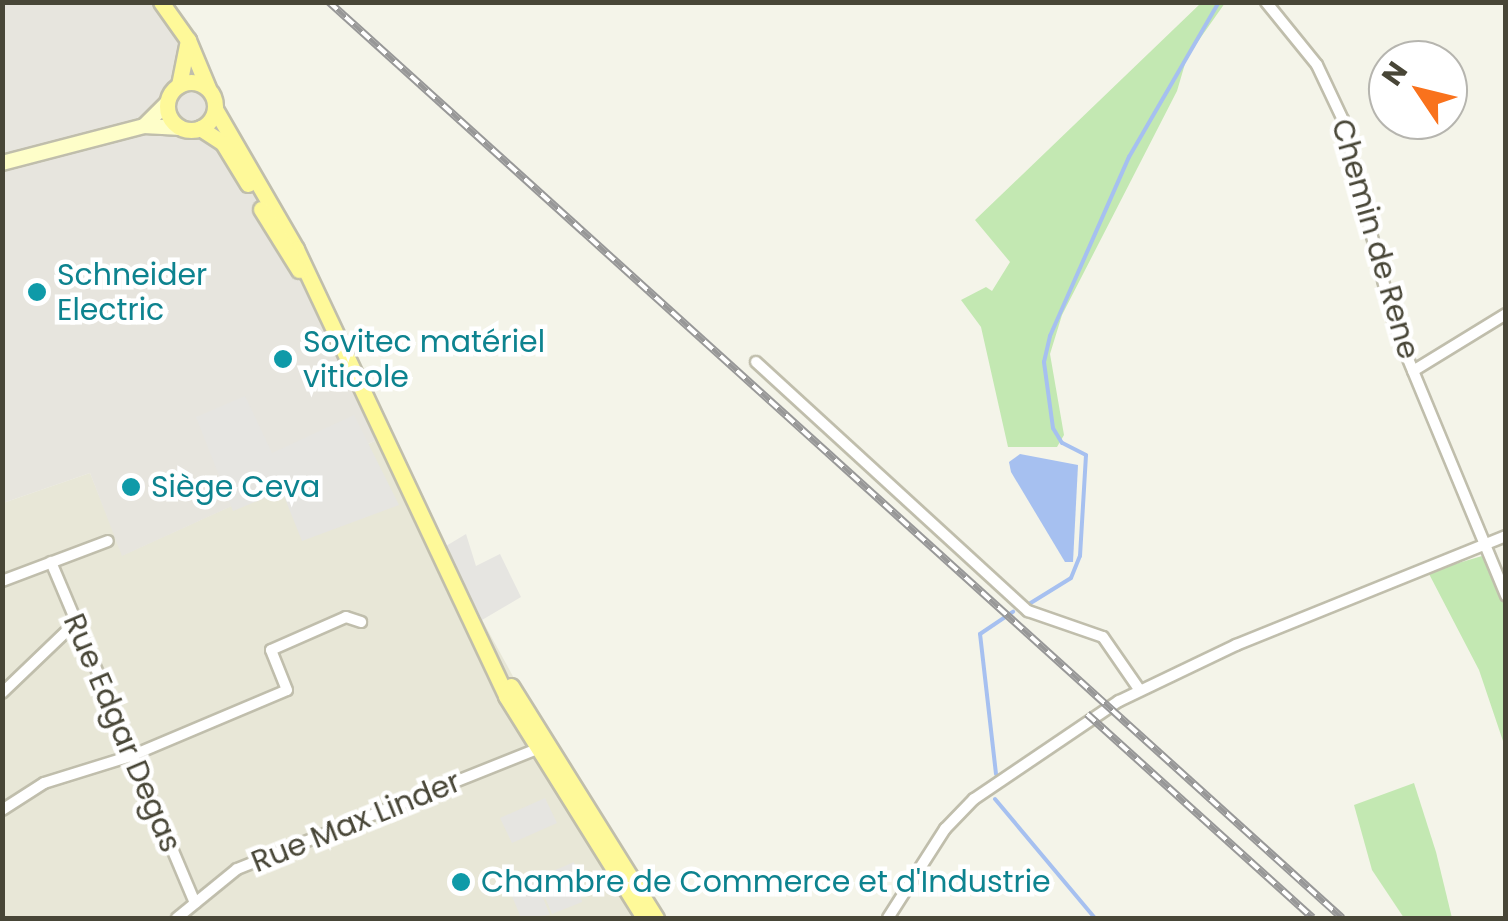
<!DOCTYPE html>
<html>
<head>
<meta charset="utf-8">
<style>
	body { margin:0 }
	#map { position:relative; width:1508px; height:921px; overflow:hidden; background:#f4f4e9; font-family:Poppins,sans-serif }
	div>[style] { position:absolute }
	[style*='--x'] { left:calc(var(--x)*1px); top:calc(var(--y)*1px); width:calc(var(--w)*1px); rotate:calc(var(--a)*1deg) }
	.residential>* { inset:0; background:#e8e7d7 }
	.industrial>* { inset:0; background:#e7e5de }
	.green>* { inset:0; background:#c3e8b2 }
	.parking>* { inset:0; background:#e6e5e1 }
	.water>* { inset:0; background:#a6c0f0 }
	.stream>* { height:4px; margin:-2px; padding:0 2px; transform-origin:2px; border-radius:2px; background:#a6c0f0 }
	.roads { filter:drop-shadow(2px 0 #c0beac) drop-shadow(-2px 0 #c0beac) drop-shadow(0 2px #c0beac) drop-shadow(0 -2px #c0beac) }
	.street>* { height:10px; margin:-5px; padding:0 5px; transform-origin:5px; border-radius:5px; background:#fff }
	.secondary>* { height:14px; margin:-7px; padding:0 7px; transform-origin:7px; border-radius:7px; background:#fefec9 }
	.primary>* { height:15px; margin:-7.5px; padding:0 7.5px; transform-origin:7.5px; border-radius:7.5px; background:#fef999 }
	.primary>.ring { margin:-7.5px; padding:0; box-sizing:content-box; background:none; border:15px solid #fef999; border-radius:50% }
	.rail>* { height:8px; margin-top:-4px; transform-origin:0; background:repeating-linear-gradient(90deg,#fff 0 11px,#989898 0 22px); box-sizing:border-box; border-block:2px solid #989898 }
	.dots>* { width:28px; height:28px; translate:-50% -50%; box-sizing:border-box; border:5px solid #fff; border-radius:50% }
	span { translate:-50% -50%; white-space:nowrap; text-align:center; line-height:1.15; -webkit-text-stroke:9px #fff; paint-order:stroke }
	.street-label { font-size:30px; color:#484637 }
	.culture-label { font-size:30px; color:#0d838f }
	.left { translate:0 -50%; text-align:left }
	.frame { position:absolute; inset:0; border:5px solid #484637; pointer-events:none }
	.north { position:absolute; left:1368px; top:40px; width:100px; height:100px; box-sizing:border-box; background:#fff; border:2px solid #b6b5af; border-radius:50%; rotate:305deg; font-size:28px; font-weight:700; line-height:40px; text-align:center; color:#484637 }
	.north::after { content:''; display:block; margin:auto; width:35px; height:45px; background:#f9721c; clip-path:polygon(50% 0,100% 100%,50% 72%,0 100%) }
</style>
</head>
<body>
<div id="map">
	<div class="residential">
		<i style="clip-path:polygon(390px 434px,465px 589px,646px 918px,3px 918px,3px 503px,90px 473px,123px 555px)"></i>
	</div>
	<div class="industrial">
		<i style="clip-path:polygon(3px 3px,156px 3px,390px 434px,122px 556px,90px 473px,3px 503px)"></i>
	</div>
	<div class="green">
		<i style="clip-path:polygon(1201px 3px,1225px 3px,1187px 57px,1177px 91px,1062px 315px,1050px 354px,1064px 435px,1057px 447px,1008px 447px,981px 327px,961px 300px,986px 287px,992px 291px,1010px 262px,975px 220px)"></i>
		<i style="clip-path:polygon(1482px 556px,1505px 600px,1505px 747px,1479px 670px,1428px 572px)"></i>
		<i style="clip-path:polygon(1414px 783px,1436px 852px,1452px 918px,1404px 918px,1372px 870px,1354px 805px)"></i>
	</div>
	<div class="parking">
		<i style="clip-path:polygon(245px 396px,272px 453px,354px 415px,399px 505px,302px 541px,282px 491px,233px 511px,196px 417px)"></i>
		<i style="clip-path:polygon(466px 534px,476px 566px,500px 554px,521px 597px,482px 620px,446px 546px)"></i>
		<i style="clip-path:polygon(545px 798px,557px 823px,512px 843px,500px 818px)"></i>
		<i style="clip-path:polygon(574px 862px,582px 902px,552px 914px,537px 878px)"></i>
		<i style="clip-path:polygon(514px 874px,519px 883px,534px 876px,550px 915px,521px 918px,505px 879px)"></i>
	</div>
	<div class="water">
		<i style="clip-path:polygon(1020px 454px,1078px 465px,1073px 562px,1065px 562px,1011px 472px,1009px 462px)"></i>
	</div>
	<div class="stream">
		<i style="--x:1029;--y:604;--w:49;--a:-31.8"></i>
		<i style="--x:1071;--y:578;--w:24;--a:-68"></i>
		<i style="--x:1080;--y:556;--w:101;--a:-86.6"></i>
		<i style="--x:1086;--y:455;--w:27;--a:-153"></i>
		<i style="--x:1062;--y:443;--w:17;--a:-121"></i>
		<i style="--x:1053;--y:428;--w:67;--a:-97.8"></i>
		<i style="--x:1044;--y:362;--w:27;--a:-77"></i>
		<i style="--x:1050;--y:336;--w:196;--a:-66.2"></i>
		<i style="--x:1129;--y:157;--w:179;--a:-59.9"></i>
		<i style="--x:996;--y:774;--w:141;--a:-96.5"></i>
		<i style="--x:980;--y:634;--w:40;--a:-34"></i>
		<i style="--x:995;--y:799;--w:155;--a:50"></i>
	</div>
	<div class="roads">
		<div class="street">
			<i style="--x:1266;--y:2;--w:81;--a:51"></i>
			<i style="--x:1317;--y:65;--w:61;--a:64.7"></i>
			<i style="--x:1343;--y:120;--w:211;--a:76"></i>
			<i style="--x:1394;--y:325;--w:293;--a:67.5"></i>
			<i style="--x:756;--y:362;--w:369;--a:42.5"></i>
			<i style="--x:1028;--y:611;--w:79;--a:19.1"></i>
			<i style="--x:1103;--y:637;--w:63;--a:55.3"></i>
			<i style="--x:1413;--y:371;--w:109;--a:-31.5"></i>
			<i style="--x:51;--y:562;--w:370;--a:67.1"></i>
			<i style="--x:2;--y:581;--w:113;--a:-20.7"></i>
			<i style="--x:2;--y:693;--w:101;--a:-43.8"></i>
			<i style="--x:2;--y:810;--w:50;--a:-32.7"></i>
			<i style="--x:44;--y:783;--w:91;--a:-17.2"></i>
			<i style="--x:131;--y:756;--w:169;--a:-22.9"></i>
			<i style="--x:287;--y:690;--w:43;--a:-111.8"></i>
			<i style="--x:271;--y:650;--w:82;--a:-23.7"></i>
			<i style="--x:346;--y:617;--w:16;--a:18"></i>
			<i style="--x:177;--y:918;--w:77;--a:-39.2"></i>
			<i style="--x:237;--y:869;--w:326;--a:-21.8"></i>
			<i style="--x:888;--y:918;--w:106;--a:-57.4"></i>
			<i style="--x:945;--y:829;--w:42;--a:-46"></i>
			<i style="--x:974;--y:799;--w:175;--a:-34.1"></i>
			<i style="--x:1119;--y:701;--w:130;--a:-25.6"></i>
			<i style="--x:1236;--y:645;--w:291;--a:-22"></i>
		</div>
		<div class="secondary">
			<i style="--x:144;--y:126;--w:33;--a:-45"></i>
			<i style="--x:2;--y:163;--w:147;--a:-14.6"></i>
			<i style="--x:144;--y:126;--w:37;--a:3"></i>
		</div>
		<div class="primary">
			<i style="--x:161;--y:2;--w:47;--a:54.6"></i>
			<i style="--x:188;--y:40;--w:52;--a:67.4"></i>
			<i class="ring" style="left:167px;top:82px;width:33px;height:33px"></i>
			<i style="--x:179;--y:85;--w:46;--a:-78.7"></i>
			<i style="--x:215;--y:109;--w:162;--a:59.9"></i>
			<i style="--x:296;--y:249;--w:494;--a:64.8"></i>
			<i style="--x:506;--y:696;--w:261;--a:58.1"></i>
			<i style="--x:200;--y:128;--w:27;--a:33"></i>
			<i style="--x:223;--y:143;--w:48;--a:58.6"></i>
			<i style="--x:261;--y:209;--w:72;--a:58.1"></i>
			<i style="--x:511;--y:686;--w:274;--a:58"></i>
		</div>
	</div>
	<div class="rail">
		<i style="--x:329;--y:2;--w:1366;--a:42.12"></i>
		<i style="--x:1087;--y:714;--w:304;--a:42.1"></i>
	</div>
	<div class="dots">
		<i style="left:37px;top:292px;background:#0f9aa8"></i>
		<i style="left:283px;top:359px;background:#0f9aa8"></i>
		<i style="left:131px;top:487px;background:#0f9aa8"></i>
		<i style="left:461px;top:882px;background:#0f9aa8"></i>
	</div>
	<div class="street-label">
		<span style="left:1375px;top:239px;rotate:74deg">Chemin de Rene</span>
		<span style="left:122px;top:733px;rotate:67deg">Rue Edgar Degas</span>
		<span style="left:356px;top:822px;rotate:-22deg">Rue Max Linder</span>
	</div>
	<div class="culture-label">
		<span class="left" style="left:57px;top:292px">Schneider<br>Electric</span>
		<span class="left" style="left:303px;top:359px">Sovitec matériel<br>viticole</span>
		<span class="left" style="left:151px;top:487px">Siège Ceva</span>
		<span class="left" style="left:481px;top:882px">Chambre de Commerce et d'Industrie</span>
	</div>
	<div class="frame"></div>
	<div class="north">N</div>
</div>
</body>
</html>
